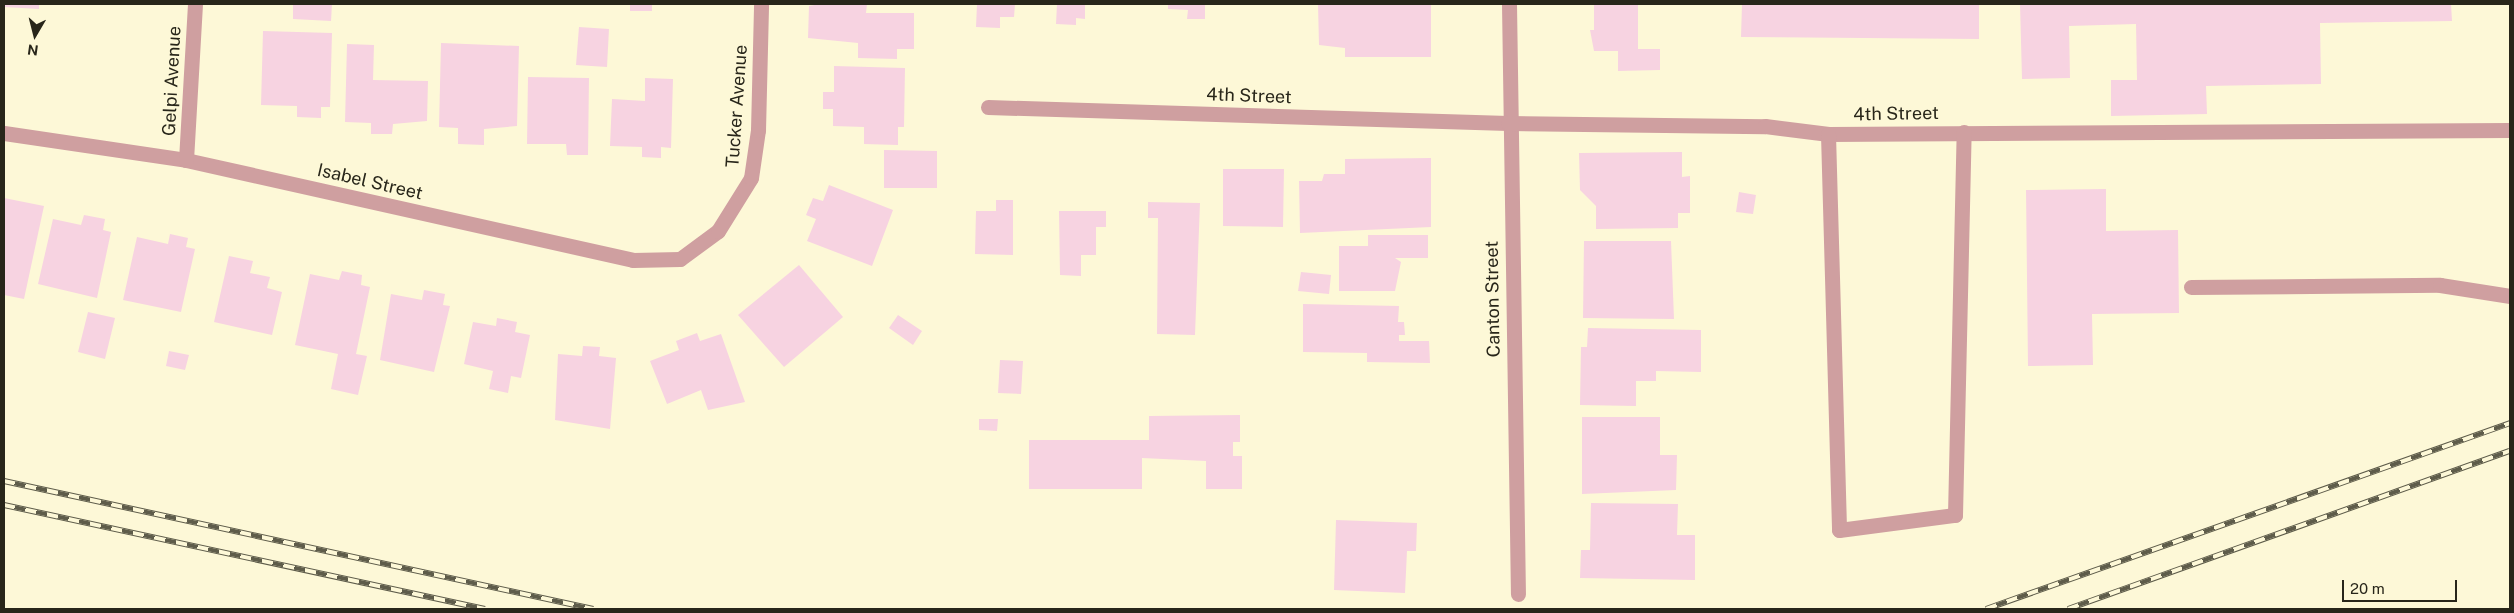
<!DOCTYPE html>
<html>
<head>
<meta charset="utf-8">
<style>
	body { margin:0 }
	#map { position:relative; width:2514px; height:613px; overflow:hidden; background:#fdf8d7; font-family:"Public Sans",sans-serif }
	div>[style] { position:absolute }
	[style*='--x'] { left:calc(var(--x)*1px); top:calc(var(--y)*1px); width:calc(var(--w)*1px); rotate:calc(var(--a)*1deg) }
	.building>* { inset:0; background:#f7d3e1 }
	.minor>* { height:15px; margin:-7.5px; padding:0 7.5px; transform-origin:7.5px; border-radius:7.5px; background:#cf9fa0 }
	.rail>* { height:5.5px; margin-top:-2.75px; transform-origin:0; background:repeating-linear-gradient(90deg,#fdf8d7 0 11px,#5e5c4a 0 22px); box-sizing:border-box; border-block:1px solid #5e5c4a }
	span { translate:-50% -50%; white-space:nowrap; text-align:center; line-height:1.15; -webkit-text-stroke:5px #fdf8d7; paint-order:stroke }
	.street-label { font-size:18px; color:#28261a }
	.frame { position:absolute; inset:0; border:5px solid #28261a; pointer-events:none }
	.north { position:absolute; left:10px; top:10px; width:50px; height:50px; -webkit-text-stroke:4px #fdf8d7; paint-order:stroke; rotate:188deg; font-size:14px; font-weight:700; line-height:20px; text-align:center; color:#28261a }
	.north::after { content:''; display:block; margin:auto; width:18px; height:22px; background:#28261a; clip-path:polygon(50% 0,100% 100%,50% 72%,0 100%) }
	.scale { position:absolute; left:2342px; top:580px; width:115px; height:22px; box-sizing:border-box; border:2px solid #28261a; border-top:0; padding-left:6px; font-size:15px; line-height:18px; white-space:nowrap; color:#28261a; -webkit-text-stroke:4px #fdf8d7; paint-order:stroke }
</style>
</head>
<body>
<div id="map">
	<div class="building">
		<i style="clip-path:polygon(4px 4px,39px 4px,39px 9px,4px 7px)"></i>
		<i style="clip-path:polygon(293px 4px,332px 4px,331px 21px,293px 19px)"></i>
		<i style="clip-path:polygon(630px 4px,652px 4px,652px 11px,630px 11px)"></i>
		<i style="clip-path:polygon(820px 4px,867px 4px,866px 13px,914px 13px,914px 49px,897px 49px,897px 59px,858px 58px,858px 43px,808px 38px,809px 6px)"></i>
		<i style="clip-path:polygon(977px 4px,1015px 4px,1014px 17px,1000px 17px,1000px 28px,976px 27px)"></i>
		<i style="clip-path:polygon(1057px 4px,1085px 4px,1085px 19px,1076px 18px,1076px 25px,1056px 24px)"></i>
		<i style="clip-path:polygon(1168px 4px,1205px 4px,1205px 19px,1187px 19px,1188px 10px,1168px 9px)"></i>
		<i style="clip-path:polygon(1318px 4px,1431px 4px,1431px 57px,1345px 57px,1345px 48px,1319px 45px)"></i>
		<i style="clip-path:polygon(1594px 4px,1638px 4px,1638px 49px,1660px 49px,1660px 70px,1618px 71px,1618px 51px,1594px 51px,1590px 30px,1594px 30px)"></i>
		<i style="clip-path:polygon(1742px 4px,1979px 4px,1979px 39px,1741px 37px)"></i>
		<i style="clip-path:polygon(2020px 4px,2451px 4px,2452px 21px,2320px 23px,2321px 84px,2206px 86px,2207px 114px,2111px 116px,2111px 80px,2137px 80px,2136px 24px,2069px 26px,2070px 78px,2022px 79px)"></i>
		<i style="clip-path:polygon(579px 27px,609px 29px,607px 67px,576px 65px)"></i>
		<i style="clip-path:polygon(263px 31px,332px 33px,330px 107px,321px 107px,321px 118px,297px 117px,297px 106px,261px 105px)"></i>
		<i style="clip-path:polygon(441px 43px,519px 46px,517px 126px,484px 129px,484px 145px,458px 144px,458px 128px,439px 127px)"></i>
		<i style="clip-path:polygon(347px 44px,374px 45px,373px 80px,428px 81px,427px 121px,393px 124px,392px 134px,371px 134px,371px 123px,345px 122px)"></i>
		<i style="clip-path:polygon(834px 66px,905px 68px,904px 127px,898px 127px,898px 145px,864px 144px,864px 127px,833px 126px,833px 109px,823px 109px,823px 92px,834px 92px)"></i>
		<i style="clip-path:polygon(528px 77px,589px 78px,588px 155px,567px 155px,566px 144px,527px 144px)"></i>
		<i style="clip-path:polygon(645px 78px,673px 79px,671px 148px,661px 147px,661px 158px,642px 157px,642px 147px,610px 146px,612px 99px,645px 101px)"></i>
		<i style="clip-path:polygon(884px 150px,937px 151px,937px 188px,884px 188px)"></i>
		<i style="clip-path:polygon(1682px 152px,1682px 177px,1690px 176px,1690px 213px,1678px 213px,1678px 228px,1596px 229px,1596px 206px,1580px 190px,1579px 153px)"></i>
		<i style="clip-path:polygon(1431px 158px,1431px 227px,1300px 233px,1299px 181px,1322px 181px,1324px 174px,1345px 174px,1345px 159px)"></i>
		<i style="clip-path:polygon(1223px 169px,1284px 169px,1283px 227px,1223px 226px)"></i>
		<i style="clip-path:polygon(829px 185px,893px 210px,872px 266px,807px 241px,816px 219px,806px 215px,813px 198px,823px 201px)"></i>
		<i style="clip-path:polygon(2106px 189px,2106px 231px,2178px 230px,2179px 313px,2092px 314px,2093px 365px,2028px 366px,2026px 190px)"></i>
		<i style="clip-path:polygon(1739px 192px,1756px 195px,1753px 214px,1736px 212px)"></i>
		<i style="clip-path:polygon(4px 198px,44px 206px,24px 299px,4px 295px)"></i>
		<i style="clip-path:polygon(996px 200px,1013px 200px,1013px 255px,975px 254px,976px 211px,996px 211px)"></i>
		<i style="clip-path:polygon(1148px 202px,1200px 203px,1195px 335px,1157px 334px,1158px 218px,1148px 218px)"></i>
		<i style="clip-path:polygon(1059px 211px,1106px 211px,1106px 227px,1096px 227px,1096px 255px,1081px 255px,1081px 276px,1060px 275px)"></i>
		<i style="clip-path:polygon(84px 215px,105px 219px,103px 230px,111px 232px,97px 298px,38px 284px,53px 219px,81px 225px)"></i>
		<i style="clip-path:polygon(170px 234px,188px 238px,186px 247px,195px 249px,181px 312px,123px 300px,137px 237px,168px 244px)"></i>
		<i style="clip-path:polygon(1368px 235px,1428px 235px,1428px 258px,1395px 258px,1401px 262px,1395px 291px,1339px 291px,1339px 246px,1368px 246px)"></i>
		<i style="clip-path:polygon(1584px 241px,1671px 241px,1674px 319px,1583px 318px)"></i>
		<i style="clip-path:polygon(229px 256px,253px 261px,250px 273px,270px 277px,267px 288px,282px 292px,272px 335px,214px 322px)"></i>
		<i style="clip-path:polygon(799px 265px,843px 317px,784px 367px,738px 315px)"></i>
		<i style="clip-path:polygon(342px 271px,362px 275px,361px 285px,370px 287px,356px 354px,367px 356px,358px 395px,331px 389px,338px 354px,295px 345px,310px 274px,339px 280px)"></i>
		<i style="clip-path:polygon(1301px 272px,1331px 275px,1329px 294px,1298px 291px)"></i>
		<i style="clip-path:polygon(424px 290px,445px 294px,443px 305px,450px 306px,434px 372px,380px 360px,391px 294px,422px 300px)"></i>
		<i style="clip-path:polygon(1303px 304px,1399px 306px,1398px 322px,1404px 322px,1405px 335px,1399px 335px,1399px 341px,1429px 341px,1430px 363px,1367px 362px,1367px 353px,1303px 352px)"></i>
		<i style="clip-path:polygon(88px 312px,115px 318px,105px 359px,78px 352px)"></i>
		<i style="clip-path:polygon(898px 315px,922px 331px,913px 345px,889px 328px)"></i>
		<i style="clip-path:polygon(497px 318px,517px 322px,515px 332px,530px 335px,521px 378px,511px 376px,508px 393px,489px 389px,493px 371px,464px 364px,473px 322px,496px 326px)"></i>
		<i style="clip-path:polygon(1588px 328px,1701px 330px,1701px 372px,1656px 371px,1656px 381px,1636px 381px,1636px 406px,1580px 405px,1581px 347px,1587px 347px)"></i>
		<i style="clip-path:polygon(697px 333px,700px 341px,721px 334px,745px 402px,708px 410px,701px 390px,667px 404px,650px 361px,679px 350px,676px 341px)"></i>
		<i style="clip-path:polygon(583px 346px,600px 347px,599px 356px,616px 358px,610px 429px,555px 420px,558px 354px,582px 356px)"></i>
		<i style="clip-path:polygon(169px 351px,189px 355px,185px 370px,166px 366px)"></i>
		<i style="clip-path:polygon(1000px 360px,1023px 361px,1021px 394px,998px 393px)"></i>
		<i style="clip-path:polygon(1240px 415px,1240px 442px,1233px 442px,1233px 456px,1242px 456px,1242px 489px,1206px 489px,1206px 461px,1142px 458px,1142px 489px,1029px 489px,1029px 440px,1149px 440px,1149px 416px)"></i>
		<i style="clip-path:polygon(1582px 417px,1660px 417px,1660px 455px,1677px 455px,1676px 490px,1582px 494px)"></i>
		<i style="clip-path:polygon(979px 419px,998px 419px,997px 431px,979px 430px)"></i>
		<i style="clip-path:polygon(1591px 503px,1678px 504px,1677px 535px,1695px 535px,1695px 580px,1580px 578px,1581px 550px,1590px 550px)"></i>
		<i style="clip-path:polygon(1336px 520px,1417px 523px,1416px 551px,1407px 551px,1405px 593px,1334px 590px)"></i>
	</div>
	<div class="minor">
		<i style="--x:1509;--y:4;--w:590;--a:89.13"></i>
		<i style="--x:988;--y:107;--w:520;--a:1.76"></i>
		<i style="--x:1508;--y:123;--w:257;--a:0.7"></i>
		<i style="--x:1765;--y:126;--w:64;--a:7.2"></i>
		<i style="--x:1828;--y:134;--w:682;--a:-0.34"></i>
		<i style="--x:4;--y:133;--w:184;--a:8.4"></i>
		<i style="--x:186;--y:160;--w:458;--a:12.6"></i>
		<i style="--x:633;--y:260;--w:47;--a:-1.2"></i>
		<i style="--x:680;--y:259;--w:47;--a:-36.4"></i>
		<i style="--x:718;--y:231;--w:62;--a:-58.1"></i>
		<i style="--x:751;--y:178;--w:49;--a:-81.7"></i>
		<i style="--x:758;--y:130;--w:126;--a:-88.6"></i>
		<i style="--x:1828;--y:134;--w:396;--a:88.4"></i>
		<i style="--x:1839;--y:530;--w:117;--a:-7.4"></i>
		<i style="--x:1955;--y:515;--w:383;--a:-88.7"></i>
		<i style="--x:186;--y:160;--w:156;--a:-86.7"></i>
		<i style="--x:2191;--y:287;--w:249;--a:-0.5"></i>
		<i style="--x:2440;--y:285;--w:71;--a:8.9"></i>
	</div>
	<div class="rail">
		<i style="--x:4;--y:481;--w:603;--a:12.26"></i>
		<i style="--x:4;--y:505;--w:492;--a:12.2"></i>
		<i style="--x:1986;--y:609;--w:556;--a:-19.54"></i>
		<i style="--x:2068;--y:609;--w:469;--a:-19.7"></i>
	</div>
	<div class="street-label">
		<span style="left:172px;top:81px;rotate:-87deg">Gelpi Avenue</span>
		<span style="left:1249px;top:96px;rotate:2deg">4th Street</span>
		<span style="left:737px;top:106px;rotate:-86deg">Tucker Avenue</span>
		<span style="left:1896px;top:114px;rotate:-1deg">4th Street</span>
		<span style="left:370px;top:182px;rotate:13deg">Isabel Street</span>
		<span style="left:1493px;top:299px;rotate:-91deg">Canton Street</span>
	</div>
	<div class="frame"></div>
	<div class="north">N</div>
	<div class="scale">20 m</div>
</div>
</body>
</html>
